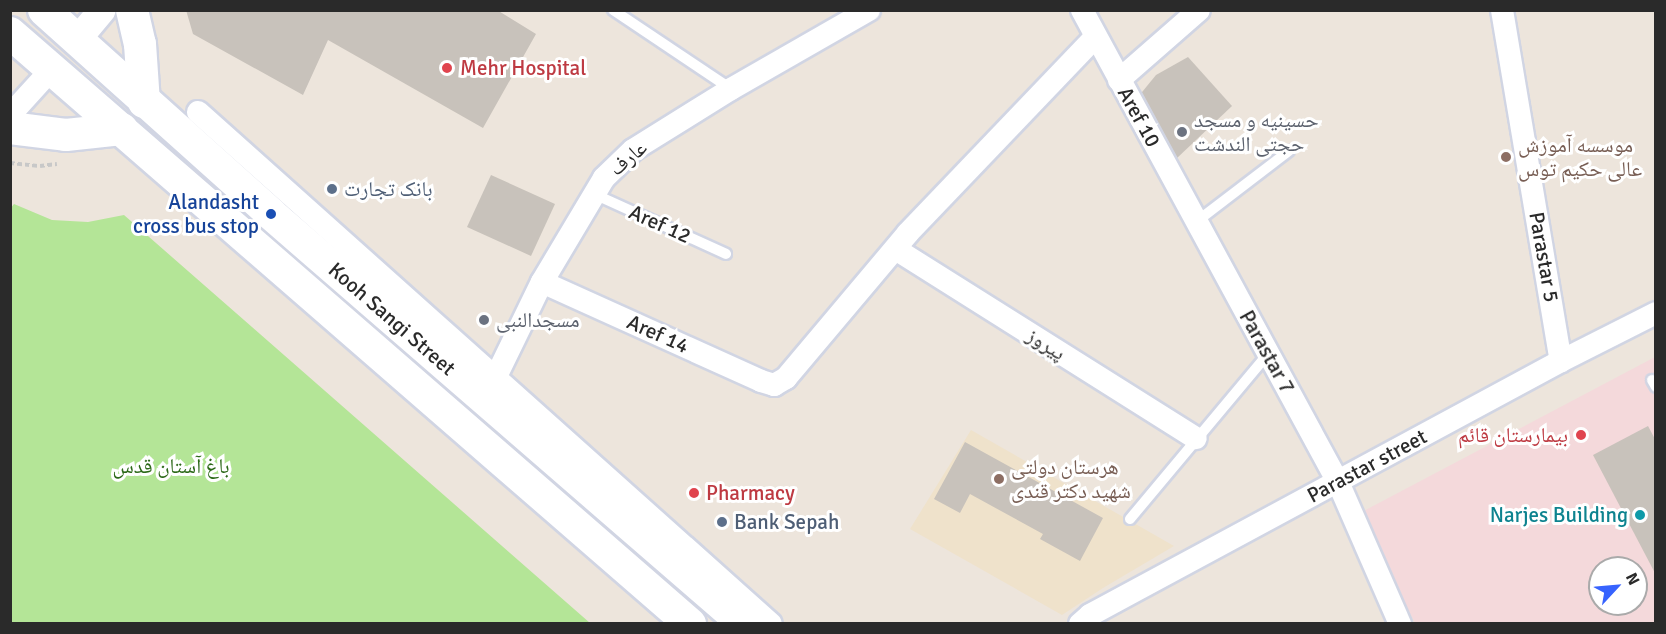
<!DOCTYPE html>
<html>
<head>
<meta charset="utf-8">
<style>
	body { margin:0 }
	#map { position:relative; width:1666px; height:634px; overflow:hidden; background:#ede5dc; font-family:Signika,"Noto Naskh Arabic",sans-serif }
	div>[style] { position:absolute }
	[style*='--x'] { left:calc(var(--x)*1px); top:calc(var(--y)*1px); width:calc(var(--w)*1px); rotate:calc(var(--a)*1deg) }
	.education>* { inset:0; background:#efe2cb }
	.medical>* { inset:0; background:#f4d9db }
	.green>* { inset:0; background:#b4e597 }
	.building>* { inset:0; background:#c8c2bb }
	.path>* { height:4px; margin-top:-2px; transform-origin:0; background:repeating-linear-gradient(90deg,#c8c8c8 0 4.5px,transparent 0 7.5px) }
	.roads { filter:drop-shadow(2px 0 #d1d5e3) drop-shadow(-2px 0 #d1d5e3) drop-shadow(0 2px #d1d5e3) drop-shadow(0 -2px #d1d5e3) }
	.service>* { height:10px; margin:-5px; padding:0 5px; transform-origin:5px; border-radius:5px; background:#fff }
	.minor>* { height:22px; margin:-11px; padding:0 11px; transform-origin:11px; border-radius:11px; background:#fff }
	.tertiary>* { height:27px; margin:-13.5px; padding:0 13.5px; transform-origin:13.5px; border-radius:13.5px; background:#fff }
	.secondary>* { height:32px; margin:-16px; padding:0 16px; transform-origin:16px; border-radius:16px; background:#fff }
	.dots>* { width:16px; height:16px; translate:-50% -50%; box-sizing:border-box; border:3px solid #fff; border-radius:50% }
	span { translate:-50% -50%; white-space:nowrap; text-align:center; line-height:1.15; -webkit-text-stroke:6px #fff; paint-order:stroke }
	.health-label { font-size:21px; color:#be3a42 }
	.left { translate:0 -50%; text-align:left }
	.right { translate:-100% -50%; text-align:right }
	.street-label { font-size:21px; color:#2a2a2a }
	.worship-label { font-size:21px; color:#5b616d }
	.education-label { font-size:21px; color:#785e54 }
	.service-label { font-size:21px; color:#4e5e75 }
	.transit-label { font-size:21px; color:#164399 }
	.park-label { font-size:21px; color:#2c6918 }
	.culture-label { font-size:21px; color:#0d838f }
	.frame { position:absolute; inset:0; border:12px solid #2a2a2a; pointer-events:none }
	.north { position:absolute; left:1588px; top:556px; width:60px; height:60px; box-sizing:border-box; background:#fff; border:2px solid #aaa; border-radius:50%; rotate:64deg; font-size:16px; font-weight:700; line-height:24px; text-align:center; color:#2a2a2a }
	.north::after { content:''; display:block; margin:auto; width:21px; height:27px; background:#3763fe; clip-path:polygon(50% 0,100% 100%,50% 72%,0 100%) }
</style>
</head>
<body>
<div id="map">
	<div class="education">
		<i style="clip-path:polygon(971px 430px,1174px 546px,1103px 588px,1062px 615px,910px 529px)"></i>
	</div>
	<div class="medical">
		<i style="clip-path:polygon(evenodd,1655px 357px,1655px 623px,1415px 623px,1358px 514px,1655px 357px,1600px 568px,1636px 568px,1636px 604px,1600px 604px,1600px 568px)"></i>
	</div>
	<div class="green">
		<i style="clip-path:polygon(14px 204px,52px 220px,88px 222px,124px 215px,590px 623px,11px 623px,10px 209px)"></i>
	</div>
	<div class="building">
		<i style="clip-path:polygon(186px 10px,497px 10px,536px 34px,483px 128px,328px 40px,303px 95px,193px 34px)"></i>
		<i style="clip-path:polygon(1188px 57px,1232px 106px,1176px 159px,1138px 97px,1156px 75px)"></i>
		<i style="clip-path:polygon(491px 175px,555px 204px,531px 256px,467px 227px)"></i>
		<i style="clip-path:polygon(1648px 426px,1656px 441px,1656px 575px,1593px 455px)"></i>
		<i style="clip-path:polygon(965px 442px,1103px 518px,1080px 561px,1040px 539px,1043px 534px,970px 494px,960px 513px,934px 499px)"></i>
	</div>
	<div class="path">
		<i style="--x:10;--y:163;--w:30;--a:6"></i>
		<i style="--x:40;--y:166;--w:17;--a:-7"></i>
	</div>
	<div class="roads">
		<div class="service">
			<i style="--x:613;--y:10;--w:142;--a:33.8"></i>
			<i style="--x:594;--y:194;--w:145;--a:24.4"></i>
			<i style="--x:1196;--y:222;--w:117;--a:-37.4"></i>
			<i style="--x:1652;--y:380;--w:8;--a:60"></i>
			<i style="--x:1130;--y:519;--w:215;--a:-50.1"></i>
		</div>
		<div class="minor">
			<i style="--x:1082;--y:10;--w:537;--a:61.53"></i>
			<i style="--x:1338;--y:482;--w:155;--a:66.4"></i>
			<i style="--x:1502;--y:10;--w:356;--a:80.5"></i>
			<i style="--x:1119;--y:80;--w:106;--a:-41.2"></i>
			<i style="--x:198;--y:112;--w:768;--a:41.78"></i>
			<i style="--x:10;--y:115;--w:61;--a:-47.7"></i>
			<i style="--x:897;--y:250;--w:353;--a:32.2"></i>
			<i style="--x:542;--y:282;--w:240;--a:24.3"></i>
			<i style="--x:761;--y:381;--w:14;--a:17"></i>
			<i style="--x:774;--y:385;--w:14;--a:-30"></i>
			<i style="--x:786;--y:378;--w:189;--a:-49.9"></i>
			<i style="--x:908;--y:233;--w:271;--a:-46.3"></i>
			<i style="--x:489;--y:391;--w:121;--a:-64.1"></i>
			<i style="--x:542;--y:282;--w:121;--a:-59.2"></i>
			<i style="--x:604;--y:178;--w:40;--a:-44"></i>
			<i style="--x:633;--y:150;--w:115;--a:-31.9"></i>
			<i style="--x:731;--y:89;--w:159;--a:-29.8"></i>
			<i style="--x:1080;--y:624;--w:13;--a:-42"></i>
			<i style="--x:1090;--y:615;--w:535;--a:-28.34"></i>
			<i style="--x:1561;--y:361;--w:106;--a:-26.8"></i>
		</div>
		<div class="tertiary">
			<i style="--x:77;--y:39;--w:38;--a:-50"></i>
		</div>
		<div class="secondary">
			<i style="--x:44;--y:10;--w:305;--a:41.9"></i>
			<i style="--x:271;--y:214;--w:626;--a:40.92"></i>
			<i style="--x:132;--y:10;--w:35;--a:77"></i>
			<i style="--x:140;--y:44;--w:58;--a:86.1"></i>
			<i style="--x:10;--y:33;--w:901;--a:40.99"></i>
			<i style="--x:10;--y:128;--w:56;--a:7.1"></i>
			<i style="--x:66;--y:135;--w:56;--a:-6.1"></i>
		</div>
	</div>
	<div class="dots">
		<i style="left:447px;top:68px;background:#e0444e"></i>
		<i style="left:1182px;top:132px;background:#6b7280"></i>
		<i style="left:1506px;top:157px;background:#8d6e63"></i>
		<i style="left:332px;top:189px;background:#5c6f8a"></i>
		<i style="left:271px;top:214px;background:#1a4fb4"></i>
		<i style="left:484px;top:320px;background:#6b7280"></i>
		<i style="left:1581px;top:435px;background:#e0444e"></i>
		<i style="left:999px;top:479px;background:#8d6e63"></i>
		<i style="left:694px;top:493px;background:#e0444e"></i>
		<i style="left:1640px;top:515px;background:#0f9aa8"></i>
		<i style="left:722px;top:522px;background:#5c6f8a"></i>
	</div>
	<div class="health-label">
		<span class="left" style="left:460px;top:68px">Mehr Hospital</span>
		<span class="right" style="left:1568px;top:435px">بیمارستان قائم</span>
		<span class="left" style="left:706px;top:493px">Pharmacy</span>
	</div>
	<div class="street-label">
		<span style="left:1139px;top:117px;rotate:61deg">Aref 10</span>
		<span style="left:628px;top:158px;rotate:-40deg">عارف</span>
		<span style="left:660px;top:224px;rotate:24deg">Aref 12</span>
		<span style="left:1544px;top:257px;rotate:80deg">Parastar 5</span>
		<span style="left:392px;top:319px;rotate:41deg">Kooh Sangi Street</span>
		<span style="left:658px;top:334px;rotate:24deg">Aref 14</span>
		<span style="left:1046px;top:344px;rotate:32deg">پیروز</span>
		<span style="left:1267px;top:352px;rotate:61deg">Parastar 7</span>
		<span style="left:1367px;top:466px;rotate:-28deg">Parastar street</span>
	</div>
	<div class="worship-label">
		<span class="left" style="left:1194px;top:132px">حسینیه و مسجد<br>حجتی الندشت</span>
		<span class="left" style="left:496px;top:320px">مسجدالنبی</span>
	</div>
	<div class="education-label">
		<span class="left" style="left:1518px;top:157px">موسسه آموزش<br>عالی حکیم توس</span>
		<span class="left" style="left:1011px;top:479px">هرستان دولتی<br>شهید دکتر قندی</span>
	</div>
	<div class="service-label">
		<span class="left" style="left:344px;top:189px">بانک تجارت</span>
		<span class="left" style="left:734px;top:522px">Bank Sepah</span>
	</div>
	<div class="transit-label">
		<span class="right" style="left:259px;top:214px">Alandasht<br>cross bus stop</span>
	</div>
	<div class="park-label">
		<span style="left:171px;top:466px">باغ آستان قدس</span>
	</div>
	<div class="culture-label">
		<span class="right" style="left:1628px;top:515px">Narjes Building</span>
	</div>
	<div class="frame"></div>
	<div class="north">N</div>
</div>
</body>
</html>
